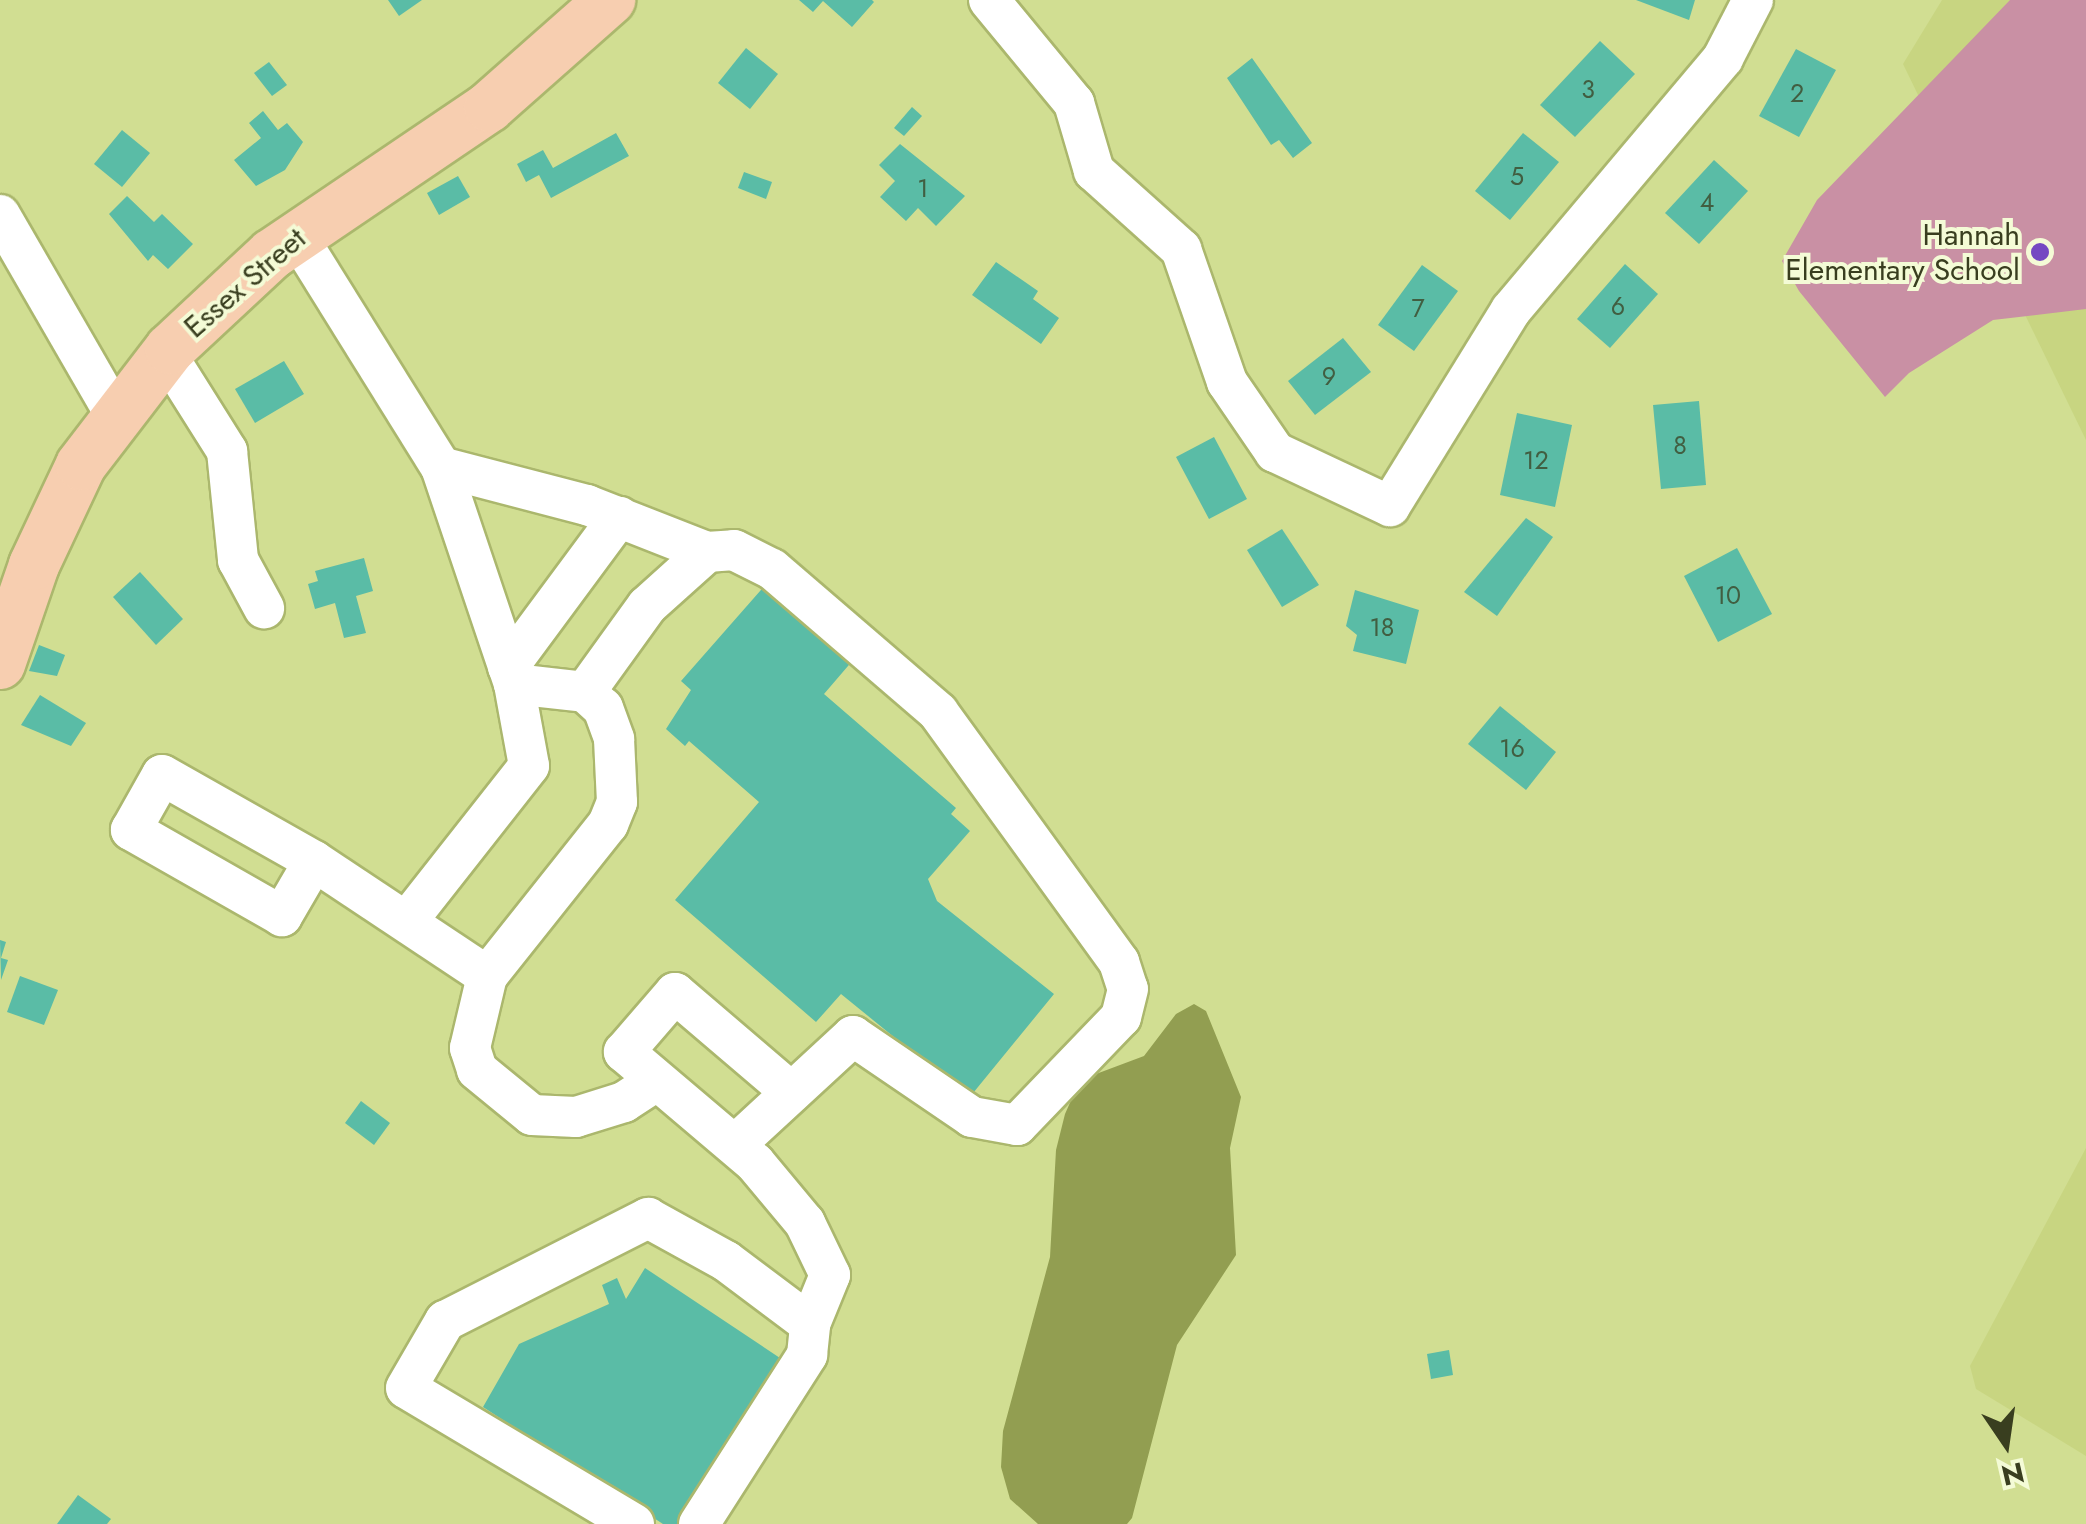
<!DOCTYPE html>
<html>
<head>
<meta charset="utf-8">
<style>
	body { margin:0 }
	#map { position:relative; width:2086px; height:1524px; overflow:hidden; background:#d1de92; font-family:Jost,sans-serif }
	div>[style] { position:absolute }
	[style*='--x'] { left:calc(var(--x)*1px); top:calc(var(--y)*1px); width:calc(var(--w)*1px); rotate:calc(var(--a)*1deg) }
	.built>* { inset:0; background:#c8d581 }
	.green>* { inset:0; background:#c990a4 }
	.water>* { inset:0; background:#929e51 }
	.building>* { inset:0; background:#5abca6 }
	.roads { filter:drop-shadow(2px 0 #abb76d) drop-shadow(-2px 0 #abb76d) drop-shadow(0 2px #abb76d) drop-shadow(0 -2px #abb76d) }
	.minor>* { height:40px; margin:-20px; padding:0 20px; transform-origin:20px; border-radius:20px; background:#fff }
	.major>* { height:50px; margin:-25px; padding:0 25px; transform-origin:25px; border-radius:25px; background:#f7ceb0 }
	.dots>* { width:28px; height:28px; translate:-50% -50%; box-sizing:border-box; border:5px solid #f4fbd6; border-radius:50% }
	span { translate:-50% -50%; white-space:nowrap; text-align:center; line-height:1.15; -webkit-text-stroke:8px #f4fbd6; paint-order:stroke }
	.number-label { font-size:25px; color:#415e41 }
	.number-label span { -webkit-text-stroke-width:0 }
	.poi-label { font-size:30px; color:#393e1f }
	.right { translate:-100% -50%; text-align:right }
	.street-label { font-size:30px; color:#393e1f }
	.north { position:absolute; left:1956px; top:1394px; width:100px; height:100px; -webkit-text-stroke:8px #f4fbd6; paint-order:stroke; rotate:167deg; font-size:28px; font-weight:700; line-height:40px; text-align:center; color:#393e1f }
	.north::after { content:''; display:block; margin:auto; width:35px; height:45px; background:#393e1f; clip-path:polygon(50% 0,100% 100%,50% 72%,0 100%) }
</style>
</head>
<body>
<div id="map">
	<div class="built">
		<i style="clip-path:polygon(1942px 0,2086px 0,2086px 440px,1903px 64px)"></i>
		<i style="clip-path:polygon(2086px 1148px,2086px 1456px,1976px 1389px,1970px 1366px)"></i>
	</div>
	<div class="green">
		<i style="clip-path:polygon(2010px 0,2086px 0,2086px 309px,1993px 320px,1909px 373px,1885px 397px,1799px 291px,1782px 261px,1817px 200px)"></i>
	</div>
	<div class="water">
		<i style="clip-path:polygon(1194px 1004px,1206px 1011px,1241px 1097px,1230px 1148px,1236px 1255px,1177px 1345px,1132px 1518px,1127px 1524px,1038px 1524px,1010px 1499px,1001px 1467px,1003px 1431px,1050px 1257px,1056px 1150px,1065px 1114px,1080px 1080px,1144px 1056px,1176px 1014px)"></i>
	</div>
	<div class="building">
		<i style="clip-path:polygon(388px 0,422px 0,399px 16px)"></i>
		<i style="clip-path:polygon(799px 0,872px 0,874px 2px,852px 27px,823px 1px,813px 12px)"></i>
		<i style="clip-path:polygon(1636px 0,1695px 0,1689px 20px)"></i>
		<i style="clip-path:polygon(1600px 41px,1635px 74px,1575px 137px,1540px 105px)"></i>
		<i style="clip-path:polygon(746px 48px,778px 74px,750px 109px,718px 83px)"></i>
		<i style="clip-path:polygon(1796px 49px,1836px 70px,1799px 137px,1759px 116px)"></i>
		<i style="clip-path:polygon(1252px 58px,1312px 143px,1293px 158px,1279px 140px,1271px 145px,1227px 78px)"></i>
		<i style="clip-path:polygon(269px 62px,287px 85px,272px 96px,254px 73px)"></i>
		<i style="clip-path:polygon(912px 107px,922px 116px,904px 136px,894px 128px)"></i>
		<i style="clip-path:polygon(263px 111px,278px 130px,287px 123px,303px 142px,285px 170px,256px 186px,234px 160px,261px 138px,249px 123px)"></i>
		<i style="clip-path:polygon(122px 130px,150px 153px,122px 187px,94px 164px)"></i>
		<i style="clip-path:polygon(616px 133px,629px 156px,551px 198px,539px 175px,526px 182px,517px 164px,543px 150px,553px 168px)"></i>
		<i style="clip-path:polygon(1523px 133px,1559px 162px,1510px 220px,1475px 191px)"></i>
		<i style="clip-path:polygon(900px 144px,965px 196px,936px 226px,918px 208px,906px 221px,880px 197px,895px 181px,879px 165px)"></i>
		<i style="clip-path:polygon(1714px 160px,1748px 191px,1699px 244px,1665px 213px)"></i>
		<i style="clip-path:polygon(744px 172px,772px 182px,766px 199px,738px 188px)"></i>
		<i style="clip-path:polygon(458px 176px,470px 197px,439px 215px,427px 193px)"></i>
		<i style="clip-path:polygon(127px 196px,154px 222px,162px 214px,193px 244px,168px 269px,153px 255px,148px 261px,109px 214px)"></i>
		<i style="clip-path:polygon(996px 262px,1038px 291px,1033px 299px,1059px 318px,1041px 344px,972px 295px)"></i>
		<i style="clip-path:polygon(1625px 264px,1658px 294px,1610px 348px,1577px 319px)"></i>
		<i style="clip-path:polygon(1422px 265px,1458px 291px,1414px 351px,1378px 325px)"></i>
		<i style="clip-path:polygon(1343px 338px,1371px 372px,1315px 415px,1288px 381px)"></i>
		<i style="clip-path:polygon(284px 361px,304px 394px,255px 423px,235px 389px)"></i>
		<i style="clip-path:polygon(1699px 401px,1706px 485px,1661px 489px,1653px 405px)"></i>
		<i style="clip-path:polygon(1517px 413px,1572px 425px,1555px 507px,1500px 495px)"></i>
		<i style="clip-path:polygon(1214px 437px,1247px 499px,1209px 519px,1176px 457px)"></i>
		<i style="clip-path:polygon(1526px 518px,1553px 537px,1497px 616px,1464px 592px)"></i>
		<i style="clip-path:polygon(1282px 529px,1319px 585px,1282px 607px,1247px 550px)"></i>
		<i style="clip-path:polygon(1737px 548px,1772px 614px,1718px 642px,1684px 576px)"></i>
		<i style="clip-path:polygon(364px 558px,373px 591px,356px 596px,366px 633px,344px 638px,335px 603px,315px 609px,308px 584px,318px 581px,315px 571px)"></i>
		<i style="clip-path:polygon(140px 572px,183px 619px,156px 645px,113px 597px)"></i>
		<i style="clip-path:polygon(767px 583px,854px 659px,824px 694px,956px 808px,951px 814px,970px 831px,928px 879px,937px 901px,1054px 994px,969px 1098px,841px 994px,816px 1022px,675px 900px,759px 802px,689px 741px,685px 746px,666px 729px,691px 690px,681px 681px)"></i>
		<i style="clip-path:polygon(1355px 590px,1419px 610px,1406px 664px,1353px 651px,1357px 635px,1346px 626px)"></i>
		<i style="clip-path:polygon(39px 645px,65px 655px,57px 676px,29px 671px)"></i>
		<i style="clip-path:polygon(40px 695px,86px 723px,71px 746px,21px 725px)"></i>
		<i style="clip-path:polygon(1500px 706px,1556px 752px,1526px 790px,1468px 744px)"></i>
		<i style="clip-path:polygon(0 940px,6px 942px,1px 958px,8px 960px,1px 980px)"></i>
		<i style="clip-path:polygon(20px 976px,58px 990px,44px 1025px,7px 1012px)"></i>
		<i style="clip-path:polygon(361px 1101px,390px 1123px,374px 1145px,345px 1123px)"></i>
		<i style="clip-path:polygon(645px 1268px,783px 1360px,677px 1524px,663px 1524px,483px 1407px,519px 1344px,609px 1304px,602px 1285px,617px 1278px,626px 1299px)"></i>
		<i style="clip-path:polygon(1449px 1350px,1453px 1375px,1431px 1379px,1427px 1354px)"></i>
		<i style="clip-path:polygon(78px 1495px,111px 1519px,107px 1524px,57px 1524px)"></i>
	</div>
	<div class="roads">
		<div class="minor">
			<i style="--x:989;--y:0;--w:134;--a:50.5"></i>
			<i style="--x:1074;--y:103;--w:71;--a:73.6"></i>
			<i style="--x:1094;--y:171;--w:117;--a:41.9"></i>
			<i style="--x:1181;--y:249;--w:141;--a:70.9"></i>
			<i style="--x:1227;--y:382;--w:85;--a:55.6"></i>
			<i style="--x:1275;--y:452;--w:127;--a:25.2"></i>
			<i style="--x:1390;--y:506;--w:230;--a:-58.3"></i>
			<i style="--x:1511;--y:310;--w:329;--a:-49.9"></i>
			<i style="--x:1723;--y:58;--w:65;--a:-62.7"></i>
			<i style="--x:0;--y:215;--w:232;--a:60"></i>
			<i style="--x:297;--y:236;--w:272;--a:58.1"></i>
			<i style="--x:441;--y:467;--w:229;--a:71.4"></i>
			<i style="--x:514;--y:684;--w:83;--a:79.6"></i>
			<i style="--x:529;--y:766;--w:196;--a:128.2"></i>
			<i style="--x:166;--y:354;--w:115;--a:57.8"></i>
			<i style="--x:227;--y:451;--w:110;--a:84.2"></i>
			<i style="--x:238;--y:560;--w:55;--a:61.6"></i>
			<i style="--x:441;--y:467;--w:151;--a:14.6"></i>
			<i style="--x:587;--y:505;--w:129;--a:21.4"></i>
			<i style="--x:707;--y:552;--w:27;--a:-4"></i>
			<i style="--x:734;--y:550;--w:42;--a:26.6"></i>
			<i style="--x:772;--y:569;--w:219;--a:40.7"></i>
			<i style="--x:938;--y:712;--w:309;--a:54.1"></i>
			<i style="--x:1119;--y:962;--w:28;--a:72"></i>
			<i style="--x:1128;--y:989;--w:29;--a:104"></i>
			<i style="--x:1121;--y:1017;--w:150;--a:133.9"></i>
			<i style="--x:1017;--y:1125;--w:46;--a:-169.9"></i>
			<i style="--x:972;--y:1117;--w:144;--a:-145.8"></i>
			<i style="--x:853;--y:1036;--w:159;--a:137.3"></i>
			<i style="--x:508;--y:667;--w:187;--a:-53.5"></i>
			<i style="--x:514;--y:684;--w:71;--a:6.4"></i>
			<i style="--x:585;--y:692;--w:24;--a:42"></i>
			<i style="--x:603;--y:708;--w:33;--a:70"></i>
			<i style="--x:614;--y:739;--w:63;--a:87.3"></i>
			<i style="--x:617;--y:802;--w:24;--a:112"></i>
			<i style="--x:608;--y:824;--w:194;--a:128.5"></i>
			<i style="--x:487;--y:976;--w:74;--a:103.3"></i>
			<i style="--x:470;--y:1048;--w:23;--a:72"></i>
			<i style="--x:477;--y:1070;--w:71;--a:39.3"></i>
			<i style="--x:532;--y:1115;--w:44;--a:2.6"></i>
			<i style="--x:576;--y:1117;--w:50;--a:-17.4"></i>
			<i style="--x:624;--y:1102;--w:38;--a:-33"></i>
			<i style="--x:585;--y:692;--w:106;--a:-54.2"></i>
			<i style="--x:647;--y:606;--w:81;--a:-42"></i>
			<i style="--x:314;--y:861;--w:64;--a:120.2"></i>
			<i style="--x:282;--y:916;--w:174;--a:-150.3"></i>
			<i style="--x:131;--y:830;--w:63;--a:-60.6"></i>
			<i style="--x:162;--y:775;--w:175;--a:29.5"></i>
			<i style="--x:314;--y:861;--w:208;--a:33.6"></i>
			<i style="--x:634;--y:1524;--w:265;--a:-149.2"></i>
			<i style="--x:406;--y:1388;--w:78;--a:-59.8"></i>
			<i style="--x:445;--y:1321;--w:228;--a:-26.9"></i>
			<i style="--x:648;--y:1218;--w:89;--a:28.9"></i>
			<i style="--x:726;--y:1261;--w:105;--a:36.9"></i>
			<i style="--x:699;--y:1524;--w:201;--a:-57.4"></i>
			<i style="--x:807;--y:1355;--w:31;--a:-84"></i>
			<i style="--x:810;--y:1324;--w:53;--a:-67.8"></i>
			<i style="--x:830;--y:1275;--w:58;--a:-115.7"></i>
			<i style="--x:805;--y:1223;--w:78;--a:-129.8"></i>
			<i style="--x:755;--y:1163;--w:172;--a:-139.7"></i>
			<i style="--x:624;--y:1052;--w:78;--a:-49.2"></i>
			<i style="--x:675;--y:993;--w:153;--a:40.5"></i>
		</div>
		<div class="major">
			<i style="--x:0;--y:664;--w:105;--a:-71"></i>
			<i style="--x:34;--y:565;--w:110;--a:-64.8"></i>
			<i style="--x:81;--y:465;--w:146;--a:-52.5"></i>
			<i style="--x:170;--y:349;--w:139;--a:-43"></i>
			<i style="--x:272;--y:254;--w:262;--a:-34.1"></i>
			<i style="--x:489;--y:107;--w:162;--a:-41.5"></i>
		</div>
	</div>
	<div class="dots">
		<i style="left:2040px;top:252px;background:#7549c2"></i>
	</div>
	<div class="number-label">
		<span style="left:1588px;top:89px">3</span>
		<span style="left:1797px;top:93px">2</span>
		<span style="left:1517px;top:176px">5</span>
		<span style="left:923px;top:188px">1</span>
		<span style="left:1707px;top:202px">4</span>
		<span style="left:1618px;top:306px">6</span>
		<span style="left:1418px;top:308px">7</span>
		<span style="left:1329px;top:376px">9</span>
		<span style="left:1680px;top:445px">8</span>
		<span style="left:1536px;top:460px">12</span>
		<span style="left:1728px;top:595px">10</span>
		<span style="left:1382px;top:627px">18</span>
		<span style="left:1512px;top:748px">16</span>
	</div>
	<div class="poi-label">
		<span class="right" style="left:2020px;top:252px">Hannah<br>Elementary School</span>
	</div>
	<div class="street-label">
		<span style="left:245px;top:283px;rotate:-41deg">Essex Street</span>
	</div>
	<div class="north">N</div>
</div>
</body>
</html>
